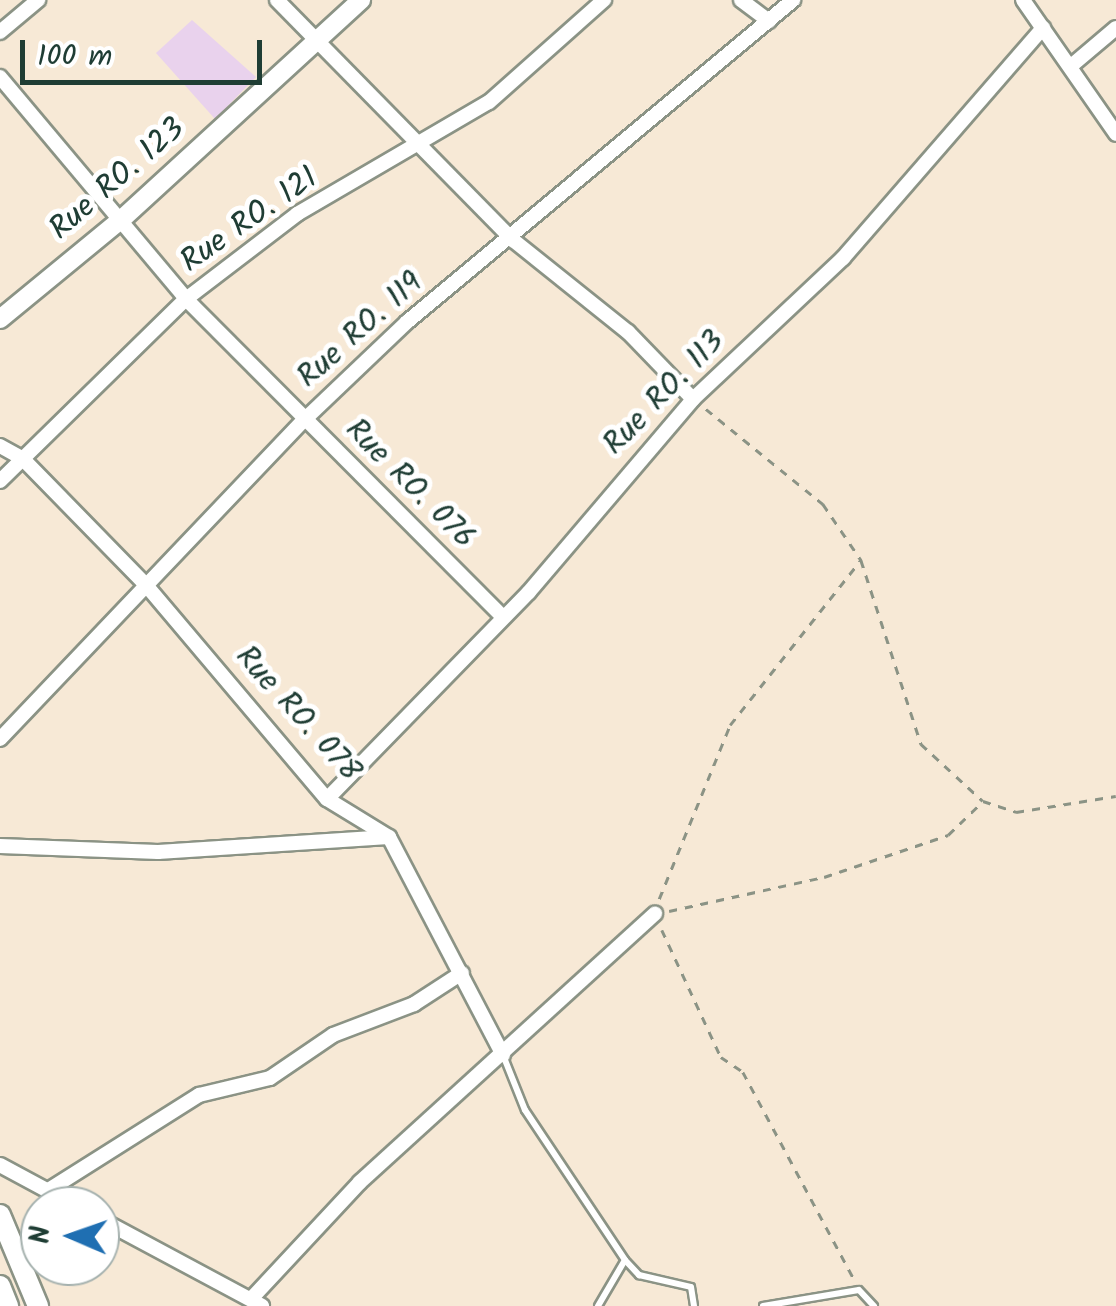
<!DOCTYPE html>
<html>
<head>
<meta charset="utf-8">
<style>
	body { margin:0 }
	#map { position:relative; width:1116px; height:1306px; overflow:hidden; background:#f7e9d6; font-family:Kalam,sans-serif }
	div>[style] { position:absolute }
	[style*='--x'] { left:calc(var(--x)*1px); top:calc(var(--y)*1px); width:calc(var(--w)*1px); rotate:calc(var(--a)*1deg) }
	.built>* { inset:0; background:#e9d2ed }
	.path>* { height:2.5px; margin-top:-1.25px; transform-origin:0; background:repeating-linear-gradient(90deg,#8b9385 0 8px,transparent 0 16px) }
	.roads { filter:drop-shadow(2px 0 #8b9385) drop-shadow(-2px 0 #8b9385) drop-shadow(0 2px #8b9385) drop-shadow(0 -2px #8b9385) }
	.lane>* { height:6px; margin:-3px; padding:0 3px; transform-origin:3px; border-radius:3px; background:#fff }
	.street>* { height:14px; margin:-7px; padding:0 7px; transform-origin:7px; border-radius:7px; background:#fff }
	.secondary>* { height:18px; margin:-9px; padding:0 9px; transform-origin:9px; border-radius:9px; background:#fff }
	.primary>* { height:20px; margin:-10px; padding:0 10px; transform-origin:10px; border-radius:10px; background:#fff }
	span { translate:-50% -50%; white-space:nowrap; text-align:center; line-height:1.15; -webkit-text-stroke:10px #fff; paint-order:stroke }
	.street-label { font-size:32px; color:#1f3d34 }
	.north { position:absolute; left:20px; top:1186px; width:100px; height:100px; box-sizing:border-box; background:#fff; border:2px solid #a5b1ae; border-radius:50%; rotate:272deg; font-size:28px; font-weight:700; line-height:40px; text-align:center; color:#1f3d34 }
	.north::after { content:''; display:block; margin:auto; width:35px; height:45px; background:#1f6fb2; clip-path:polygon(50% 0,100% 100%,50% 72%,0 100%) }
	.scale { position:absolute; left:20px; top:40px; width:242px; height:45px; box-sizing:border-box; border:5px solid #1f3d34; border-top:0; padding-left:12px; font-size:30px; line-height:35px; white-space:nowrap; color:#1f3d34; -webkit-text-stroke:8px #fff; paint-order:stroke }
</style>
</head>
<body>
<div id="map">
	<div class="built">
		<i style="clip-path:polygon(192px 20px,256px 77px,215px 119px,156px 53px)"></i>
	</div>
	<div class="path">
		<i style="--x:706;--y:409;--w:151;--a:39.1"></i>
		<i style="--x:823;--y:504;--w:68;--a:55.8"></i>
		<i style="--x:861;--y:560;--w:194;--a:71.9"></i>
		<i style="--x:921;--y:744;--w:84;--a:42.6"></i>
		<i style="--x:983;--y:801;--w:35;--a:18"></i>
		<i style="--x:1016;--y:812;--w:101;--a:-9.1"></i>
		<i style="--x:659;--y:899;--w:188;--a:-67.8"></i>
		<i style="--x:730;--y:725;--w:211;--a:-51.6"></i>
		<i style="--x:669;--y:911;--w:159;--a:-12.4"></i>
		<i style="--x:824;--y:877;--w:131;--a:-18.7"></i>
		<i style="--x:948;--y:835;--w:47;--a:-44.1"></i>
		<i style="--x:662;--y:930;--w:140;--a:65.1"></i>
		<i style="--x:721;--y:1057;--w:27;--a:34"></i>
		<i style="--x:743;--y:1072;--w:235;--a:61.8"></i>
	</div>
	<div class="roads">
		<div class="lane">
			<i style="--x:503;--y:1055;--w:59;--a:68.2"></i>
			<i style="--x:525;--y:1110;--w:180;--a:56.3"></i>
			<i style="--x:625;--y:1260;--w:21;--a:47"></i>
			<i style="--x:639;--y:1275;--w:53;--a:13"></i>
			<i style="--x:691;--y:1287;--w:19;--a:81"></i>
			<i style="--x:598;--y:1306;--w:53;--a:-59.6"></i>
			<i style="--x:763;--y:1306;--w:97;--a:-9.5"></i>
			<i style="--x:859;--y:1290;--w:22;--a:47"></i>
		</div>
		<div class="street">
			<i style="--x:277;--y:0;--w:337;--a:45.5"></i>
			<i style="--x:513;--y:240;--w:147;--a:38.7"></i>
			<i style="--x:628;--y:332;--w:93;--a:45.9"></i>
			<i style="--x:741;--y:0;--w:35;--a:37"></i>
			<i style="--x:1023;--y:0;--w:163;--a:55.2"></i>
			<i style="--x:0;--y:32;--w:50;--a:-40.1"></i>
			<i style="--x:1071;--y:66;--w:59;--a:-40.2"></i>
			<i style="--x:0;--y:77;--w:290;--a:50"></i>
			<i style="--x:186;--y:299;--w:448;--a:45.1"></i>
			<i style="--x:0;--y:446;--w:25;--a:29"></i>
			<i style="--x:22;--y:458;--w:177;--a:45.7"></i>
			<i style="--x:146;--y:585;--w:280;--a:49.8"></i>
			<i style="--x:327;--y:799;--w:73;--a:31.5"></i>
			<i style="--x:389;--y:837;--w:246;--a:62.4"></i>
			<i style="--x:0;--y:481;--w:260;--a:-44.4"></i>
			<i style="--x:186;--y:299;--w:140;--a:-37.4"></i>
			<i style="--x:297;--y:214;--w:222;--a:-30.3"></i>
			<i style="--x:489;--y:102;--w:154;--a:-41.6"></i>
			<i style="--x:0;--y:739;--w:441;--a:-46.4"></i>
			<i style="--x:304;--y:420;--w:142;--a:-43.6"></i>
			<i style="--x:407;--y:322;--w:503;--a:-39.83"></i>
			<i style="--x:327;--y:799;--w:289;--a:-45.7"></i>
			<i style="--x:529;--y:592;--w:253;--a:-49.6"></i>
			<i style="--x:693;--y:399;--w:206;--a:-43.2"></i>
			<i style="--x:843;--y:258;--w:305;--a:-49"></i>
			<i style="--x:0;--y:846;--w:158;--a:2.2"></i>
			<i style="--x:158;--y:852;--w:231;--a:-3.7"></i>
			<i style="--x:0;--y:1165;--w:86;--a:28.3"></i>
			<i style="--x:47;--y:1191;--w:180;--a:-32.3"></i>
			<i style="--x:199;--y:1095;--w:73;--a:-13.5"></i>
			<i style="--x:270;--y:1078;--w:76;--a:-34.3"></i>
			<i style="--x:333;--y:1035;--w:87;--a:-20.9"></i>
			<i style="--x:414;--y:1004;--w:57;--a:-32.9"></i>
			<i style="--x:100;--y:1219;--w:184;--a:28.2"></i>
			<i style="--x:251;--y:1299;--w:160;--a:-47"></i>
			<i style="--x:360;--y:1182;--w:399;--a:-42.3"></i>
		</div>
		<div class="secondary">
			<i style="--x:0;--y:319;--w:159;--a:-39.4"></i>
			<i style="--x:123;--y:218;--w:323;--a:-42.5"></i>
		</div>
		<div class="primary">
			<i style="--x:0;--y:1215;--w:99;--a:67.3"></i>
			<i style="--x:0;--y:1286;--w:22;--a:68"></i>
		</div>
	</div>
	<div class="street-label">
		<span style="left:118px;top:180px;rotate:-41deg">Rue RO. 123</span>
		<span style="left:250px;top:221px;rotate:-35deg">Rue RO. 121</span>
		<span style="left:361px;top:331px;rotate:-42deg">Rue RO. 119</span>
		<span style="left:665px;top:394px;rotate:-46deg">Rue RO. 113</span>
		<span style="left:409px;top:485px;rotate:45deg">Rue RO. 076</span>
		<span style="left:297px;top:715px;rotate:48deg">Rue RO. 078</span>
	</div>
	<div class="north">N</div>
	<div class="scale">100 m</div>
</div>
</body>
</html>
